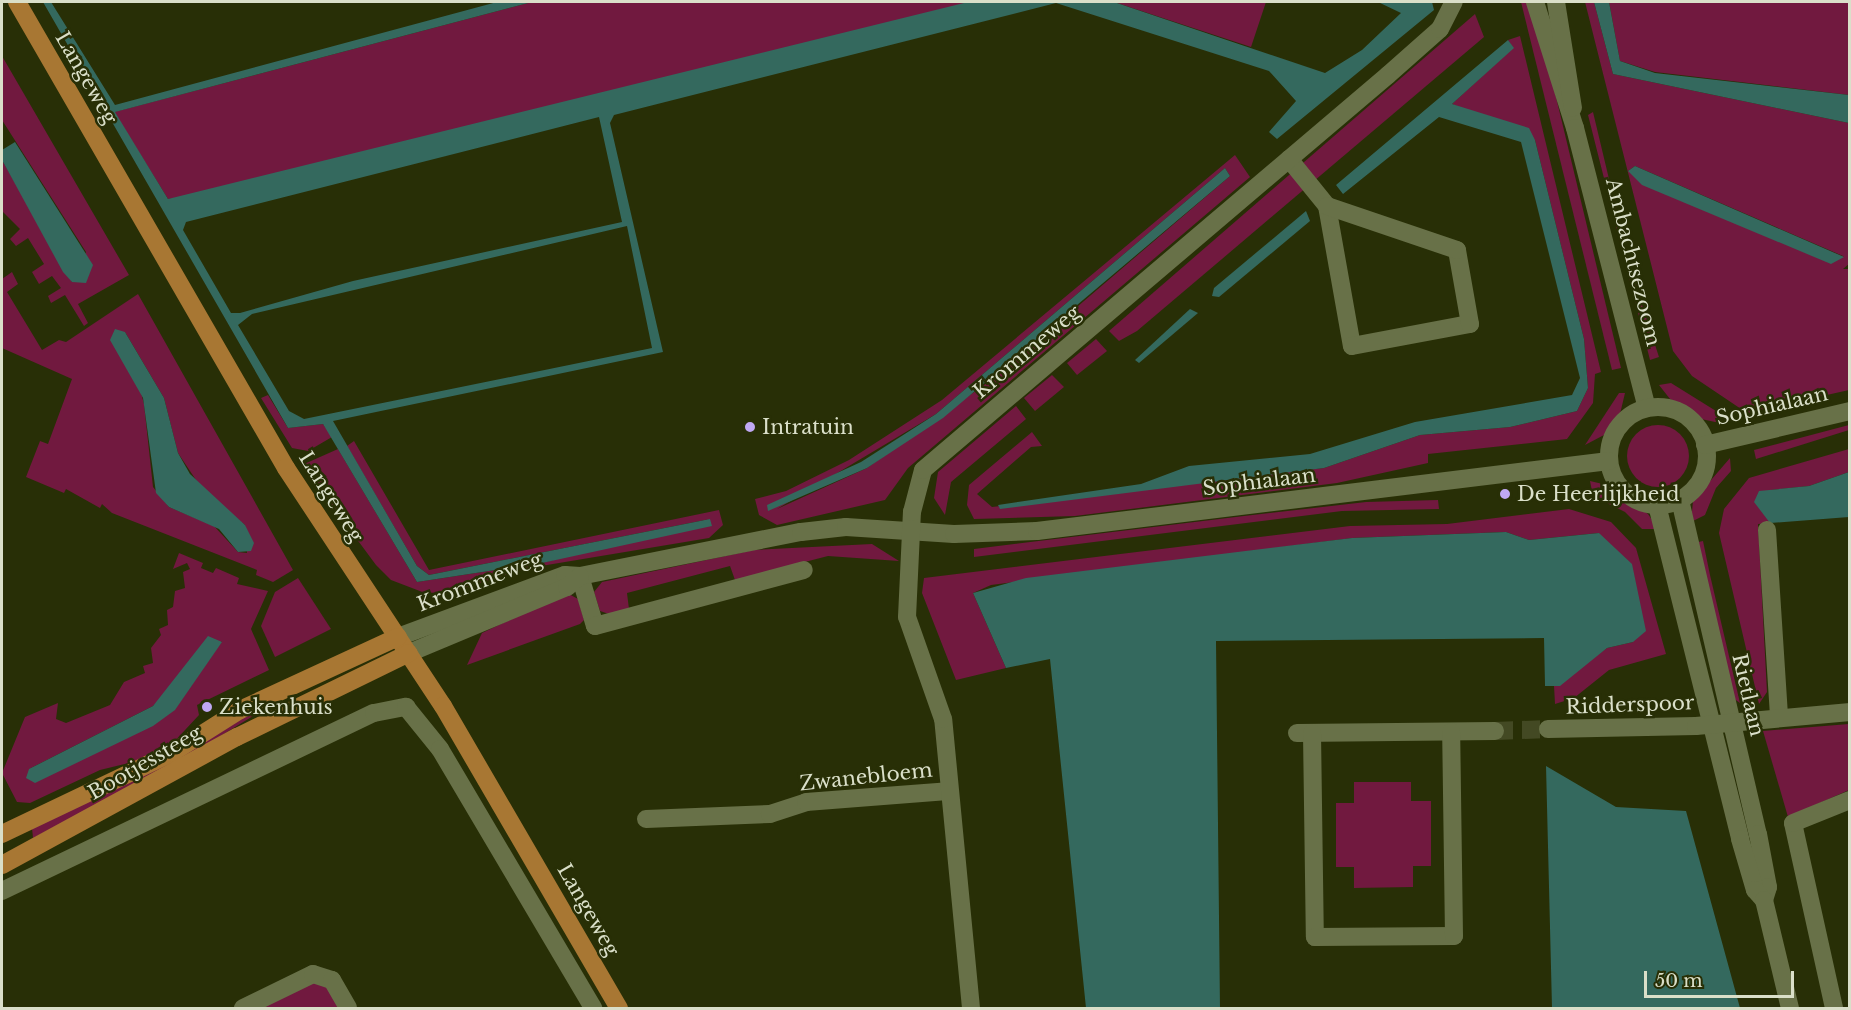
<!DOCTYPE html>
<html>
<head>
<meta charset="utf-8">
<style>
	body { margin:0 }
	#map { position:relative; width:1851px; height:1010px; overflow:hidden; background:#282f06; font-family:"Libre Baskerville",serif }
	div>[style] { position:absolute }
	[style*='--x'] { left:calc(var(--x)*1px); top:calc(var(--y)*1px); width:calc(var(--w)*1px); rotate:calc(var(--a)*1deg) }
	.green>* { inset:0; background:#71193f }
	.round { border-radius:50% }
	.water>* { inset:0; background:#34695e }
	.minor-tunnel>* { height:18px; margin-top:-9px; transform-origin:0; background:repeating-linear-gradient(90deg,#434923 0 18px,transparent 0 27px) }
	.minor>* { height:18px; margin:-9px; padding:0 9px; transform-origin:9px; border-radius:9px; background:#687148 }
	.minor>.ring { margin:-9px; padding:0; box-sizing:content-box; background:none; border:18px solid #687148; border-radius:50% }
	.major>* { height:18px; margin:-9px; padding:0 9px; transform-origin:9px; border-radius:9px; background:#a87733 }
	.dots>* { width:16px; height:16px; translate:-50% -50%; box-sizing:border-box; border:3px solid #282f06; border-radius:50% }
	span { translate:-50% -50%; white-space:nowrap; text-align:center; line-height:1.15; -webkit-text-stroke:5px #282f06; paint-order:stroke }
	.street-label { font-size:20px; color:#dadfc9 }
	.poi-label { font-size:20px; color:#dadfc9 }
	.left { translate:0 -50%; text-align:left }
	.frame { position:absolute; inset:0; border:3px solid #dadfc9; pointer-events:none }
	.scale { position:absolute; left:1644px; top:971px; width:150px; height:27px; box-sizing:border-box; border:3px solid #dadfc9; border-top:0; padding-left:8px; font-size:18px; line-height:21px; white-space:nowrap; color:#dadfc9; -webkit-text-stroke:4px #282f06; paint-order:stroke }
</style>
</head>
<body>
<div id="map">
	<div class="green">
		<i style="clip-path:polygon(532px 2px,987px 2px,177px 198px,168px 199px,114px 112px)"></i>
		<i style="clip-path:polygon(1114px 2px,1266px 2px,1251px 47px)"></i>
		<i style="clip-path:polygon(1521px 2px,1531px 2px,1544px 47px,1621px 368px,1612px 370px)"></i>
		<i style="clip-path:polygon(evenodd,1585px 2px,1594px 2px,1613px 74px,1849px 123px,1850px 263px,1843px 269px,1849px 269px,1849px 390px,1747px 413px,1692px 376px,1673px 351px,1585px 2px,1635px 166px,1843px 256px,1844px 257px,1628px 171px,1635px 166px)"></i>
		<i style="clip-path:polygon(1609px 2px,1849px 2px,1849px 95px,1655px 72px,1620px 61px)"></i>
		<i style="clip-path:polygon(1475px 14px,1484px 37px,1137px 331px,1119px 341px,1109px 331px)"></i>
		<i style="clip-path:polygon(1520px 36px,1601px 372px,1595px 374px,1593px 403px,1567px 439px,1428px 454px,1428px 463px,1337px 483px,1075px 516px,974px 519px,967px 505px,969px 485px,1032px 432px,1042px 446px,1031px 447px,977px 494px,992px 507px,1324px 468px,1420px 435px,1510px 427px,1577px 411px,1588px 388px,1584px 339px,1535px 140px,1452px 104px,1513px 48px,1508px 40px)"></i>
		<i style="clip-path:polygon(2px 56px,129px 275px,78px 304px,88px 323px,84px 326px,65px 295px,51px 303px,48px 296px,61px 288px,52px 276px,39px 284px,32px 272px,44px 264px,28px 238px,16px 246px,10px 239px,20px 229px,2px 211px,2px 160px,72px 282px,86px 252px,2px 120px)"></i>
		<i style="clip-path:polygon(1593px 112px,1631px 271px,1659px 357px,1650px 360px,1588px 115px)"></i>
		<i style="clip-path:polygon(evenodd,1235px 155px,1250px 177px,908px 468px,885px 500px,777px 525px,759px 515px,755px 499px,786px 491px,849px 460px,942px 400px,1235px 155px,1225px 168px,1230px 176px,994px 378px,867px 468px,777px 509px,936px 414px,1225px 168px)"></i>
		<i style="clip-path:polygon(evenodd,12px 272px,18px 284px,7px 292px,42px 350px,59px 340px,66px 342px,138px 294px,293px 570px,273px 582px,256px 575px,257px 570px,112px 513px,102px 504px,100px 508px,66px 489px,64px 493px,26px 477px,40px 441px,48px 444px,72px 379px,2px 348px,2px 279px,12px 272px,125px 332px,164px 398px,178px 453px,204px 492px,245px 525px,247px 553px,238px 552px,214px 526px,169px 507px,153px 487px,144px 404px,125px 332px)"></i>
		<i style="clip-path:polygon(1096px 339px,1107px 351px,1077px 375px,1067px 363px)"></i>
		<i style="clip-path:polygon(1052px 375px,1064px 387px,1035px 411px,1024px 398px)"></i>
		<i style="clip-path:polygon(1671px 383px,1716px 411px,1720px 423px,1701px 419px,1670px 399px,1659px 385px)"></i>
		<i style="clip-path:polygon(1619px 393px,1625px 393px,1620px 414px,1604px 435px,1585px 445px)"></i>
		<i style="clip-path:polygon(268px 395px,288px 428px,323px 424px,332px 437px,308px 451px,292px 448px,261px 398px)"></i>
		<i style="clip-path:polygon(1016px 406px,1026px 419px,951px 482px,945px 515px,934px 498px,938px 472px)"></i>
		<i class="round" style="left:1627px;top:425px;width:62px;height:62px"></i>
		<i style="clip-path:polygon(1849px 425px,1849px 430px,1756px 459px,1754px 450px)"></i>
		<i style="clip-path:polygon(354px 441px,429px 570px,719px 510px,723px 525px,709px 538px,529px 568px,451px 592px,425px 593px,391px 580px,376px 565px,302px 465px,338px 449px,417px 582px,542px 563px,710px 519px,429px 575px,417px 566px,347px 446px)"></i>
		<i style="clip-path:polygon(1849px 449px,1849px 472px,1809px 486px,1771px 490px,1770px 523px,1758px 524px,1767px 692px,1759px 704px,1719px 533px,1724px 509px,1749px 478px)"></i>
		<i style="clip-path:polygon(1730px 458px,1731px 471px,1716px 488px,1705px 515px,1691px 522px,1693px 501px)"></i>
		<i style="clip-path:polygon(1590px 481px,1607px 485px,1648px 514px,1658px 529px,1642px 529px,1625px 512px,1593px 496px)"></i>
		<i style="clip-path:polygon(1438px 500px,1439px 509px,1342px 511px,974px 557px,974px 549px,1244px 516px,1366px 502px)"></i>
		<i style="clip-path:polygon(1569px 509px,1611px 522px,1636px 548px,1666px 654px,1609px 670px,1574px 698px,1555px 704px,1554px 686px,1607px 648px,1633px 642px,1599px 533px,1529px 540px,1506px 532px,1352px 538px,991px 585px,973px 593px,1006px 668px,956px 680px,922px 593px,924px 578px,1350px 526px,1447px 524px)"></i>
		<i style="clip-path:polygon(1703px 541px,1710px 575px,1740px 703px,1733px 698px,1694px 543px)"></i>
		<i style="clip-path:polygon(872px 544px,899px 561px,828px 556px,735px 580px,730px 566px,627px 593px,629px 609px,609px 614px,600px 611px,594px 592px,602px 582px,754px 550px)"></i>
		<i style="clip-path:polygon(evenodd,179px 553px,203px 563px,201px 568px,213px 573px,216px 568px,239px 578px,237px 584px,268px 591px,251px 629px,269px 670px,197px 705px,199px 715px,172px 744px,141px 760px,100px 770px,30px 803px,17px 802px,2px 773px,25px 717px,58px 703px,56px 719px,66px 723px,110px 705px,124px 682px,145px 673px,143px 666px,153px 663px,151px 648px,161px 635px,159px 629px,168px 625px,167px 610px,173px 607px,175px 591px,185px 588px,183px 572px,190px 569px,187px 563px,173px 569px,179px 553px,222px 641px,175px 709px,29px 769px,153px 706px,222px 641px)"></i>
		<i style="clip-path:polygon(298px 578px,331px 629px,275px 657px,261px 626px,275px 592px)"></i>
		<i style="clip-path:polygon(567px 593px,578px 599px,584px 620px,580px 624px,467px 665px,482px 633px)"></i>
		<i style="clip-path:polygon(251px 712px,253px 716px,175px 764px,33px 838px,32px 828px)"></i>
		<i style="clip-path:polygon(1849px 724px,1849px 790px,1788px 817px,1763px 731px)"></i>
		<i style="clip-path:polygon(1354px 782px,1411px 782px,1411px 801px,1431px 801px,1431px 866px,1413px 866px,1413px 887px,1354px 888px,1354px 867px,1336px 867px,1336px 803px,1354px 803px)"></i>
		<i style="clip-path:polygon(320px 976px,339px 1008px,256px 1008px)"></i>
	</div>
	<div class="water">
		<i style="clip-path:polygon(evenodd,43px 2px,51px 2px,115px 105px,497px 2px,532px 2px,115px 112px,168px 199px,964px 3px,1114px 2px,1325px 73px,1362px 50px,1401px 13px,1378px 2px,1432px 2px,1434px 10px,1277px 139px,1269px 132px,1296px 101px,1269px 71px,1056px 3px,614px 115px,610px 123px,663px 352px,333px 421px,417px 566px,429px 575px,710px 519px,712px 526px,542px 563px,417px 582px,323px 424px,288px 428px,43px 2px,599px 117px,622px 222px,353px 281px,240px 313px,231px 313px,183px 230px,186px 222px,599px 117px,43px 2px,627px 226px,652px 348px,304px 419px,289px 411px,238px 325px,252px 314px,627px 226px)"></i>
		<i style="clip-path:polygon(1594px 2px,1609px 2px,1620px 61px,1655px 73px,1849px 95px,1849px 123px,1613px 74px)"></i>
		<i style="clip-path:polygon(1508px 40px,1514px 48px,1452px 104px,1529px 128px,1535px 140px,1584px 339px,1588px 388px,1577px 411px,1510px 427px,1420px 435px,1324px 468px,1000px 509px,998px 505px,1141px 484px,1189px 466px,1310px 454px,1415px 422px,1572px 395px,1580px 378px,1521px 142px,1439px 117px,1343px 194px,1336px 185px)"></i>
		<i style="clip-path:polygon(15px 142px,93px 265px,86px 283px,72px 282px,63px 272px,2px 160px,2px 150px)"></i>
		<i style="clip-path:polygon(1635px 166px,1844px 257px,1831px 264px,1642px 185px,1628px 171px)"></i>
		<i style="clip-path:polygon(1225px 168px,1230px 176px,943px 418px,867px 468px,768px 511px,767px 505px,861px 462px,936px 414px)"></i>
		<i style="clip-path:polygon(1306px 211px,1310px 221px,1219px 297px,1212px 296px,1214px 288px)"></i>
		<i style="clip-path:polygon(1190px 309px,1198px 313px,1139px 363px,1135px 360px)"></i>
		<i style="clip-path:polygon(115px 329px,125px 332px,164px 398px,178px 453px,190px 474px,245px 525px,254px 543px,251px 551px,238px 552px,219px 529px,169px 507px,156px 493px,143px 398px,110px 340px)"></i>
		<i style="clip-path:polygon(1849px 472px,1849px 517px,1770px 523px,1754px 502px,1759px 491px,1809px 486px)"></i>
		<i style="clip-path:polygon(1506px 532px,1529px 540px,1599px 533px,1632px 564px,1646px 631px,1633px 642px,1607px 648px,1560px 686px,1545px 686px,1544px 638px,1216px 641px,1220px 1008px,1086px 1008px,1050px 659px,1006px 668px,973px 593px,1026px 578px,1352px 538px)"></i>
		<i style="clip-path:polygon(208px 636px,222px 642px,175px 710px,153px 726px,35px 783px,26px 778px,29px 769px,153px 706px)"></i>
		<i style="clip-path:polygon(1546px 766px,1616px 807px,1686px 811px,1740px 1008px,1552px 1008px)"></i>
	</div>
	<div class="minor-tunnel">
		<i style="--x:1495;--y:731;--w:53;--a:-2.2"></i>
	</div>
	<div class="minor">
		<i style="--x:1535;--y:2;--w:132;--a:72.4"></i>
		<i style="--x:1575;--y:128;--w:289;--a:75.6"></i>
		<i style="--x:1556;--y:2;--w:107;--a:80.9"></i>
		<i style="--x:1289;--y:159;--w:60;--a:51"></i>
		<i style="--x:1327;--y:206;--w:142;--a:79.9"></i>
		<i style="--x:1352;--y:346;--w:120;--a:-10.6"></i>
		<i style="--x:1470;--y:324;--w:75;--a:-100"></i>
		<i style="--x:1457;--y:250;--w:137;--a:-161.3"></i>
		<i class="ring" style="left:1609px;top:407px;width:80px;height:80px"></i>
		<i style="--x:1705;--y:445;--w:149;--a:-13.2"></i>
		<i style="--x:1680;--y:500;--w:343;--a:76.9"></i>
		<i style="--x:1758;--y:834;--w:54;--a:79.3"></i>
		<i style="--x:1768;--y:887;--w:14;--a:107"></i>
		<i style="--x:1657;--y:505;--w:344;--a:76"></i>
		<i style="--x:1740;--y:839;--w:53;--a:73.6"></i>
		<i style="--x:1755;--y:890;--w:13;--a:48"></i>
		<i style="--x:1764;--y:900;--w:111;--a:76.5"></i>
		<i style="--x:1767;--y:530;--w:188;--a:86.3"></i>
		<i style="--x:580;--y:576;--w:52;--a:73.3"></i>
		<i style="--x:595;--y:626;--w:216;--a:-15"></i>
		<i style="--x:398;--y:637;--w:178;--a:-20.4"></i>
		<i style="--x:565;--y:575;--w:15;--a:4"></i>
		<i style="--x:580;--y:576;--w:225;--a:-11.3"></i>
		<i style="--x:801;--y:532;--w:45;--a:-6.3"></i>
		<i style="--x:846;--y:527;--w:108;--a:3.7"></i>
		<i style="--x:954;--y:534;--w:83;--a:-2.1"></i>
		<i style="--x:1037;--y:531;--w:576;--a:-6.98"></i>
		<i style="--x:409;--y:653;--w:171;--a:-22.7"></i>
		<i style="--x:567;--y:587;--w:17;--a:-40"></i>
		<i style="--x:1548;--y:729;--w:148;--a:-1.2"></i>
		<i style="--x:1696;--y:726;--w:155;--a:-5.2"></i>
		<i style="--x:1297;--y:733;--w:198;--a:-0.6"></i>
		<i style="--x:1312;--y:733;--w:204;--a:89.2"></i>
		<i style="--x:1315;--y:937;--w:139;--a:-0.4"></i>
		<i style="--x:1454;--y:936;--w:204;--a:-90.8"></i>
		<i style="--x:646;--y:819;--w:124;--a:-2.3"></i>
		<i style="--x:770;--y:814;--w:38;--a:-18"></i>
		<i style="--x:806;--y:802;--w:142;--a:-4.4"></i>
		<i style="--x:2;--y:891;--w:412;--a:-25.6"></i>
		<i style="--x:374;--y:713;--w:33;--a:-11"></i>
		<i style="--x:406;--y:707;--w:54;--a:51"></i>
		<i style="--x:440;--y:749;--w:301;--a:59.4"></i>
		<i style="--x:243;--y:1008;--w:78;--a:-25.9"></i>
		<i style="--x:313;--y:974;--w:20;--a:18"></i>
		<i style="--x:332;--y:980;--w:32;--a:60"></i>
		<i style="--x:971;--y:1008;--w:290;--a:-95.5"></i>
		<i style="--x:943;--y:719;--w:108;--a:-109.4"></i>
		<i style="--x:907;--y:617;--w:105;--a:-87.3"></i>
		<i style="--x:912;--y:512;--w:43;--a:-75.3"></i>
		<i style="--x:923;--y:470;--w:610;--a:-40.35"></i>
		<i style="--x:1388;--y:75;--w:69;--a:-41.5"></i>
		<i style="--x:1440;--y:29;--w:30;--a:-63"></i>
		<i style="--x:1834;--y:1008;--w:189;--a:-102.5"></i>
		<i style="--x:1793;--y:823;--w:61;--a:-22"></i>
	</div>
	<div class="major">
		<i style="--x:17;--y:2;--w:538;--a:60"></i>
		<i style="--x:286;--y:468;--w:285;--a:56.6"></i>
		<i style="--x:443;--y:706;--w:350;--a:59.8"></i>
		<i style="--x:2;--y:834;--w:188;--a:-25.5"></i>
		<i style="--x:172;--y:753;--w:80;--a:-32.3"></i>
		<i style="--x:240;--y:710;--w:174;--a:-24.8"></i>
		<i style="--x:2;--y:865;--w:268;--a:-28.6"></i>
		<i style="--x:237;--y:737;--w:191;--a:-26"></i>
	</div>
	<div class="dots">
		<i style="left:750px;top:427px;background:#c0a8f3"></i>
		<i style="left:1505px;top:494px;background:#c0a8f3"></i>
		<i style="left:207px;top:707px;background:#c0a8f3"></i>
	</div>
	<div class="street-label">
		<span style="left:86px;top:78px;rotate:60deg">Langeweg</span>
		<span style="left:1633px;top:262px;rotate:76deg">Ambachtsezoom</span>
		<span style="left:1027px;top:352px;rotate:-40deg">Krommeweg</span>
		<span style="left:1772px;top:406px;rotate:-13deg">Sophialaan</span>
		<span style="left:1259px;top:482px;rotate:-7deg">Sophialaan</span>
		<span style="left:331px;top:497px;rotate:58deg">Langeweg</span>
		<span style="left:480px;top:582px;rotate:-21deg">Krommeweg</span>
		<span style="left:1748px;top:695px;rotate:77deg">Rietlaan</span>
		<span style="left:1630px;top:705px;rotate:-2deg">Ridderspoor</span>
		<span style="left:145px;top:763px;rotate:-30deg">Bootjessteeg</span>
		<span style="left:866px;top:777px;rotate:-6deg">Zwanebloem</span>
		<span style="left:588px;top:910px;rotate:60deg">Langeweg</span>
	</div>
	<div class="poi-label">
		<span class="left" style="left:762px;top:427px">Intratuin</span>
		<span class="left" style="left:1517px;top:494px">De Heerlijkheid</span>
		<span class="left" style="left:219px;top:707px">Ziekenhuis</span>
	</div>
	<div class="frame"></div>
	<div class="scale">50 m</div>
</div>
</body>
</html>
